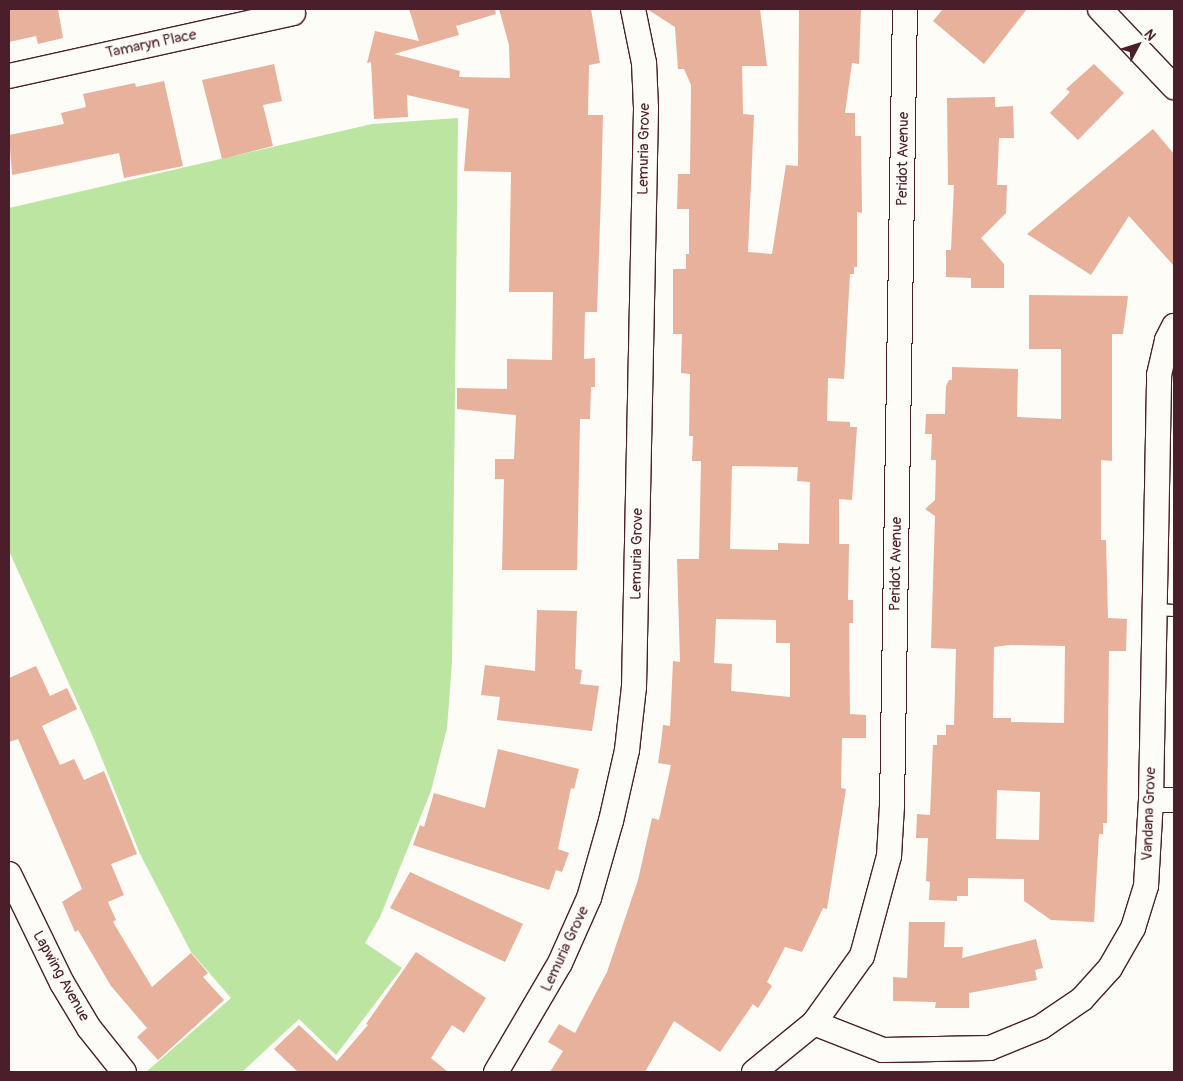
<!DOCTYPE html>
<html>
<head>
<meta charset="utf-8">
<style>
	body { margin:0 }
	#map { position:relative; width:1183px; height:1081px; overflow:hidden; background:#fdfcf7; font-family:Pangolin,sans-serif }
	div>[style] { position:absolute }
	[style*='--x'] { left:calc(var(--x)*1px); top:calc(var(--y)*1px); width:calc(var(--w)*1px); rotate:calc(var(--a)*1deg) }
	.green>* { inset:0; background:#bbe5a1 }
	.building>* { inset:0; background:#e7b19c }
	.roads { filter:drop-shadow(1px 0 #4a1f2b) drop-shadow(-1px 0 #4a1f2b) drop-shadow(0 1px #4a1f2b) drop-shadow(0 -1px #4a1f2b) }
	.service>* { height:11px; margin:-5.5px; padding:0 5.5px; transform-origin:5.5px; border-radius:5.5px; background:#fdfcf7 }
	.minor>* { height:24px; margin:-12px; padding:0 12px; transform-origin:12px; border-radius:12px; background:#fdfcf7 }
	span { translate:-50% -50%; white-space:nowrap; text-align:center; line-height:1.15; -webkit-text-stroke:5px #fdfcf7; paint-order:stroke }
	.street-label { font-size:15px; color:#4a1f2b }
	.frame { position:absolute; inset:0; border:10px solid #4a1f2b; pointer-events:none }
	.north { position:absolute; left:1113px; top:20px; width:50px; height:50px; -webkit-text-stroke:4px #fdfcf7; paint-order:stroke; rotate:50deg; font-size:14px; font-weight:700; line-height:20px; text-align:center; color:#4a1f2b }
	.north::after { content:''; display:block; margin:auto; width:18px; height:22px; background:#4a1f2b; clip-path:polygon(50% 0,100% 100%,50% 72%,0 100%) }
</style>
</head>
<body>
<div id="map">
	<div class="green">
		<i style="clip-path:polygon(458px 118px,452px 662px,447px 728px,431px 791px,380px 917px,365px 943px,402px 968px,336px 1055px,299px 1019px,242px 1072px,146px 1072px,231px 998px,191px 952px,140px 854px,94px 739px,9px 551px,9px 208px,372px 124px)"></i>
	</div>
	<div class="building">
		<i style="clip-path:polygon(9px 9px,58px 9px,63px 38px,38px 44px,36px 36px,9px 42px)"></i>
		<i style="clip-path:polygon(409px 9px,495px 9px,496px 14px,456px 26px,459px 35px,394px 54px,460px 71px,459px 77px,510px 78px,509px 45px,499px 9px,591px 9px,600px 63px,589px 65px,588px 115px,603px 115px,601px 194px,597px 312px,585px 312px,584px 359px,595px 358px,595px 387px,591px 387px,590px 419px,580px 419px,577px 570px,502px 570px,504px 479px,495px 479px,495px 459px,514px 459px,516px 415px,457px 409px,457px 388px,507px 389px,507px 359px,552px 360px,553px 292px,509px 292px,511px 172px,464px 171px,469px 109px,407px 95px,408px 117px,374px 119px,371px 62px,367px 63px,375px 31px,419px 41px)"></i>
		<i style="clip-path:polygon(evenodd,647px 9px,760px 9px,767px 66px,742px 66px,743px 114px,754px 115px,748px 252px,772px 254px,786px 165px,798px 166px,799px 9px,861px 9px,859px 64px,852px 63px,845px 113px,855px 113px,855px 136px,861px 136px,862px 213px,857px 212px,857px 267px,854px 267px,854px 274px,850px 274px,844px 379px,828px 378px,827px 421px,850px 422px,850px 427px,857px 427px,852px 500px,839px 499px,839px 544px,849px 544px,848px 600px,853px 600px,853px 623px,849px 623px,850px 714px,866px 715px,866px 738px,842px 738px,841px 788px,846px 789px,827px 909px,823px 908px,802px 952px,785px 947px,767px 982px,772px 986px,758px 1008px,753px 1004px,720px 1052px,674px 1021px,645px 1072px,550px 1072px,563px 1051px,548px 1042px,559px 1024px,575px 1033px,607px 972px,638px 880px,652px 818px,659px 820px,671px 765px,658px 763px,661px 743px,663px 725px,670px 726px,673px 661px,680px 662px,677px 559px,699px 559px,701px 461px,692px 461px,693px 436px,689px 436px,690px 374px,681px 373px,682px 334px,673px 334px,673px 269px,686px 269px,686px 254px,689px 254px,689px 209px,677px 209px,678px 174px,690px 174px,691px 85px,684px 69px,678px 69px,675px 27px,647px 9px,732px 466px,798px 467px,797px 481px,810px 482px,809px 544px,778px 543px,778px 550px,730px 549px,732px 466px,647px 9px,716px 619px,776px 620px,776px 643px,790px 643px,790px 697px,731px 691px,732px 664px,714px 663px,716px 619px)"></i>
		<i style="clip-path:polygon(943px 9px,1027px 9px,984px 64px,933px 21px)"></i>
		<i style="clip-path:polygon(274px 64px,282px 101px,263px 105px,273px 146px,222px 159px,202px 80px)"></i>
		<i style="clip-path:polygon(1094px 64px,1124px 93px,1078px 140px,1050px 113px,1070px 92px,1066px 89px)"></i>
		<i style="clip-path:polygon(164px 81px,183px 166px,124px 178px,119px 153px,12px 175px,9px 135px,64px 124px,61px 113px,86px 107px,83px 94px,135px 83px,136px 87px)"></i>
		<i style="clip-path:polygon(995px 97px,995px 107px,1013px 106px,1014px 138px,999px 138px,997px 185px,1007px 185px,1006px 213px,981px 238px,1004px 264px,1004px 288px,971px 288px,971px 278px,946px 277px,946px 250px,951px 250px,954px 185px,948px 185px,947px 98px)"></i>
		<i style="clip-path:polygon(1153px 129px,1174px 154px,1174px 266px,1129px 216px,1091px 275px,1027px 234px)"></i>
		<i style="clip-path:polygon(evenodd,1029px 295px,1128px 296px,1123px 334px,1112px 334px,1112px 461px,1101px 460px,1101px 540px,1106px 540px,1108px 618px,1127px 619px,1126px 651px,1109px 651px,1107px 823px,1103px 823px,1103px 834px,1099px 834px,1094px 922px,1051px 920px,1024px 901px,1024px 879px,968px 878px,968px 896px,957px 896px,957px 901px,929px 900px,930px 882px,926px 881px,928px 838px,916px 838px,917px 814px,930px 815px,933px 745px,937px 745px,937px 735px,946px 735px,946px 725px,954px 725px,956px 649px,931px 648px,935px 516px,925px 509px,935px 500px,936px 460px,931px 460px,932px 434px,925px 434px,926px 414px,945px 414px,946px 386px,949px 380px,952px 380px,952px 367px,1018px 369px,1017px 417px,1061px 419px,1061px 349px,1029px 349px,1029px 295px,1010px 645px,1065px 646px,1064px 723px,1011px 722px,1011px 718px,993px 718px,994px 647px,1010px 645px,1029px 295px,997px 790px,1040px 792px,1039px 840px,996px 839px,997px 790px)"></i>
		<i style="clip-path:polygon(537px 610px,577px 611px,575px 669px,582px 670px,580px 684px,599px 686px,592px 731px,497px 720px,500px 697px,481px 695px,485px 665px,535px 671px)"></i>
		<i style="clip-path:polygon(36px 666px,50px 696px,67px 688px,77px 709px,42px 726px,60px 765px,74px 759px,84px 780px,104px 771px,137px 854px,111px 864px,124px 895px,108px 902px,116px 920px,113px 922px,152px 987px,191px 953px,208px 973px,203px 977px,224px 1000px,158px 1060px,137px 1037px,147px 1028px,111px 986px,78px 930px,75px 932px,62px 902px,82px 889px,18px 739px,9px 742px,9px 678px)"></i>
		<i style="clip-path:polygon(498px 749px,579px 769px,574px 789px,571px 788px,558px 849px,569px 853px,562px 872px,556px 870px,549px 890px,413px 845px,420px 825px,424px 827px,434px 793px,485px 808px)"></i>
		<i style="clip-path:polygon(410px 872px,523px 924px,505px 962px,390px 908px)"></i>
		<i style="clip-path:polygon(909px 922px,945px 922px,944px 947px,963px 947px,962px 958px,1036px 939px,1043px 968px,1035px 970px,1037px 980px,969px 993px,969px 1008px,935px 1008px,936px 1002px,893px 1001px,893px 977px,907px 978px)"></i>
		<i style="clip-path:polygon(416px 952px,486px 998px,464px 1033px,452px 1025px,431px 1058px,448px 1072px,298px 1072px,274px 1049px,299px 1025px,337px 1061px,368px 1025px,366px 1024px)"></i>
	</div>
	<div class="roads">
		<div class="service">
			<i style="--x:1154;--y:609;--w:20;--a:3"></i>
		</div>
		<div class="minor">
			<i style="--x:1100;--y:9;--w:108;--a:46.5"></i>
			<i style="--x:9;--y:76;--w:291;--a:-12.5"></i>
			<i style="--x:1151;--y:800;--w:23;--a:0"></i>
			<i style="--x:9;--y:874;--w:121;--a:64.1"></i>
			<i style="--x:62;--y:983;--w:52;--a:59"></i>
			<i style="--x:89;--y:1028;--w:56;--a:51.5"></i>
			<i style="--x:814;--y:1023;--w:74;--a:21.4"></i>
			<i style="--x:883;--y:1050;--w:107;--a:-1.1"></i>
			<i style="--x:990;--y:1048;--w:55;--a:-22.4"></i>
			<i style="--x:1041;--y:1027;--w:50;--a:-34.3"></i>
			<i style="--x:1082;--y:999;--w:42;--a:-47.9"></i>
			<i style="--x:1110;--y:968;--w:46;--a:-60.1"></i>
			<i style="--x:1133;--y:928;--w:44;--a:-72.8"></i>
			<i style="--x:1146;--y:886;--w:86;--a:-86.7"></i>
			<i style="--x:1151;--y:800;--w:425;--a:-88.9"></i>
			<i style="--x:1159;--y:375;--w:36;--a:-77"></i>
			<i style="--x:1167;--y:340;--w:16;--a:-63"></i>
			<i style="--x:496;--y:1072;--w:126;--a:-59.6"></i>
			<i style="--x:560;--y:963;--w:71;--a:-66"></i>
			<i style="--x:589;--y:898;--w:80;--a:-74.1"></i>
			<i style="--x:611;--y:821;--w:73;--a:-77.3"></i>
			<i style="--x:627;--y:750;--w:63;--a:-83.7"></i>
			<i style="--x:634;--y:687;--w:579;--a:-88.81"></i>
			<i style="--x:646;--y:108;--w:45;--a:-92.5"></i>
			<i style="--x:644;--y:63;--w:55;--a:-101.5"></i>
			<i style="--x:754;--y:1072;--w:77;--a:-39.2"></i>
			<i style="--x:814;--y:1023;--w:82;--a:-54.4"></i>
			<i style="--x:862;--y:956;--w:104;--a:-74.9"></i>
			<i style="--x:889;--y:856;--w:50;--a:-86.6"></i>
			<i style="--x:892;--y:806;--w:797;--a:-89.07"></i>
		</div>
	</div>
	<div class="street-label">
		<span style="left:151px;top:44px;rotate:-12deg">Tamaryn Place</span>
		<span style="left:644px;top:149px;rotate:-89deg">Lemuria Grove</span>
		<span style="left:903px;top:159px;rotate:-89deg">Peridot Avenue</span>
		<span style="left:637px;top:554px;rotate:-89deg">Lemuria Grove</span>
		<span style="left:896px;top:564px;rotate:-89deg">Peridot Avenue</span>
		<span style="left:1149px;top:814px;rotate:-88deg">Vandana Grove</span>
		<span style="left:565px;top:949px;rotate:-65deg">Lemuria Grove</span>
		<span style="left:61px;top:976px;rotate:61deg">Lapwing Avenue</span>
	</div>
	<div class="frame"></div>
	<div class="north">N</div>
</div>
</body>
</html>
